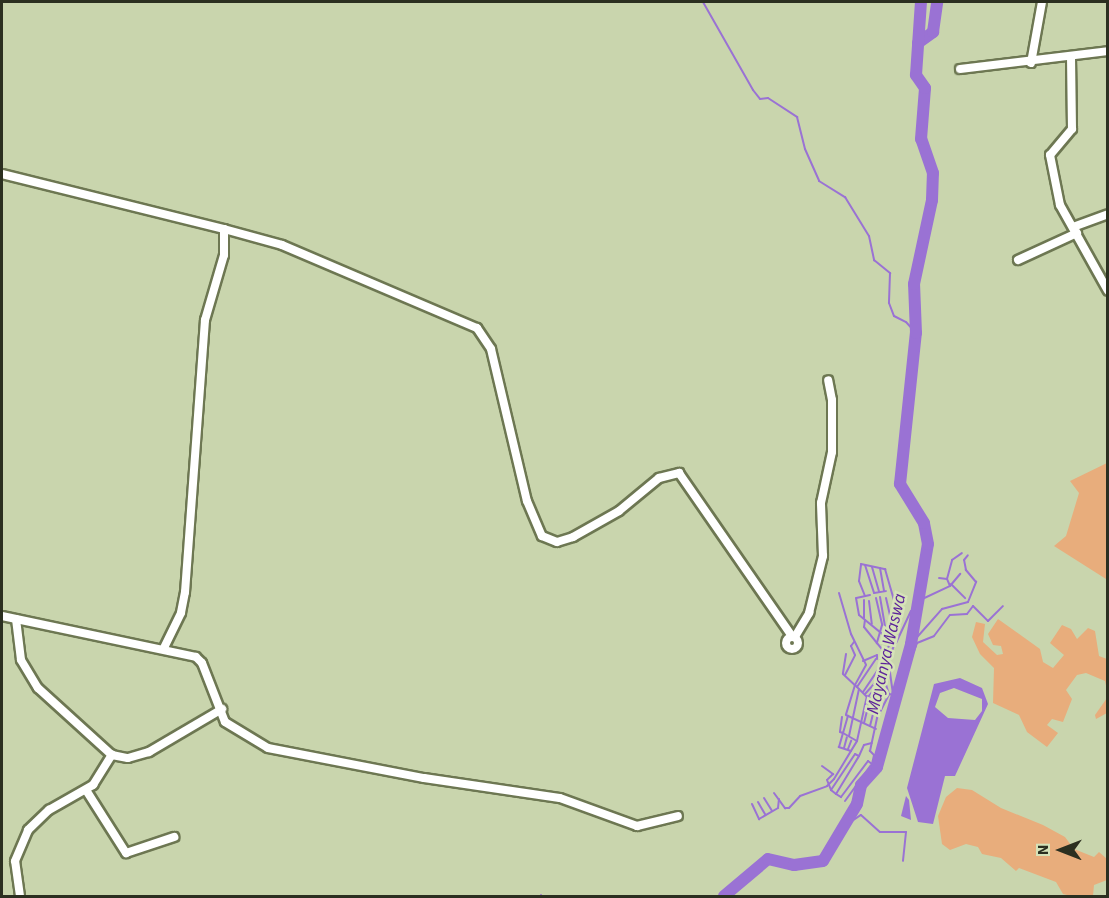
<!DOCTYPE html>
<html>
<head>
<meta charset="utf-8">
<style>
	body { margin:0 }
	#map { position:relative; width:1109px; height:898px; overflow:hidden; background:#c9d5ad; font-family:"Source Sans 3",sans-serif }
	div>[style] { position:absolute }
	[style*='--x'] { left:calc(var(--x)*1px); top:calc(var(--y)*1px); width:calc(var(--w)*1px); rotate:calc(var(--a)*1deg) }
	.green>* { inset:0; background:#e8ad7c }
	.water>* { inset:0; background:#9a72d4 }
	.stream>* { height:2px; margin:-1px; padding:0 1px; transform-origin:1px; border-radius:1px; background:#9a72d4 }
	.river>* { height:12px; margin:-6px; padding:0 6px; transform-origin:6px; border-radius:6px; background:#9a72d4 }
	.roads { filter:drop-shadow(2px 0 #6d7752) drop-shadow(-2px 0 #6d7752) drop-shadow(0 2px #6d7752) drop-shadow(0 -2px #6d7752) }
	.street>* { height:8px; margin:-4px; padding:0 4px; transform-origin:4px; border-radius:4px; background:#fff }
	.street>.ring { margin:-4px; padding:0; box-sizing:content-box; background:none; border:8px solid #fff; border-radius:50% }
	span { translate:-50% -50%; white-space:nowrap; text-align:center; line-height:1.15; -webkit-text-stroke:5px #d6e3b9; paint-order:stroke }
	.water-label { font-size:18px; color:#5d249a; font-style:italic }
	.frame { position:absolute; inset:0; border:3px solid #2b2f20; pointer-events:none }
	.north { position:absolute; left:1031px; top:820px; width:60px; height:60px; -webkit-text-stroke:4px #d6e3b9; paint-order:stroke; rotate:270deg; font-size:16px; font-weight:700; line-height:24px; text-align:center; color:#2b2f20 }
	.north::after { content:''; display:block; margin:auto; width:21px; height:27px; background:#2b2f20; clip-path:polygon(50% 0,100% 100%,50% 72%,0 100%) }
</style>
</head>
<body>
<div id="map">
	<div class="green">
		<i style="clip-path:polygon(1107px 463px,1108px 578px,1106px 579px,1054px 546px,1066px 536px,1079px 493px,1070px 481px)"></i>
		<i style="clip-path:polygon(998px 619px,1040px 649px,1043px 662px,1053px 668px,1064px 655px,1050px 643px,1062px 625px,1071px 629px,1077px 639px,1088px 628px,1095px 631px,1099px 656px,1107px 659px,1107px 690px,1105px 681px,1086px 673px,1077px 675px,1066px 690px,1072px 699px,1063px 722px,1052px 719px,1047px 725px,1058px 733px,1047px 747px,1027px 732px,1019px 715px,993px 703px,994px 668px,980px 654px,972px 637px,976px 622px,985px 624px,983px 642px,997px 655px,1003px 654px,1001px 646px,993px 645px,988px 634px)"></i>
		<i style="clip-path:polygon(1107px 698px,1107px 713px,1096px 719px,1095px 715px)"></i>
		<i style="clip-path:polygon(957px 788px,972px 790px,1001px 808px,1043px 825px,1065px 837px,1074px 849px,1094px 857px,1099px 852px,1107px 859px,1107px 880px,1094px 885px,1093px 896px,1071px 896px,1063px 894px,1056px 882px,1019px 868px,1016px 871px,1001px 858px,982px 854px,978px 847px,966px 844px,950px 850px,942px 844px,938px 816px,946px 797px)"></i>
	</div>
	<div class="water">
		<i style="clip-path:polygon(evenodd,960px 678px,982px 688px,988px 704px,955px 776px,945px 776px,933px 824px,918px 822px,907px 788px,933px 688px,934px 684px,960px 678px,954px 688px,982px 699px,982px 711px,975px 720px,948px 718px,935px 707px,940px 693px,954px 688px)"></i>
		<i style="clip-path:polygon(906px 796px,909px 800px,911px 820px,901px 816px)"></i>
	</div>
	<div class="stream">
		<i style="--x:703;--y:2;--w:101;--a:60.4"></i>
		<i style="--x:753;--y:90;--w:11;--a:52"></i>
		<i style="--x:760;--y:99;--w:8;--a:-7"></i>
		<i style="--x:768;--y:98;--w:35;--a:33"></i>
		<i style="--x:797;--y:117;--w:33;--a:76"></i>
		<i style="--x:805;--y:149;--w:35;--a:66"></i>
		<i style="--x:819;--y:181;--w:31;--a:32"></i>
		<i style="--x:845;--y:197;--w:46;--a:58.4"></i>
		<i style="--x:869;--y:236;--w:25;--a:78"></i>
		<i style="--x:874;--y:260;--w:21;--a:39"></i>
		<i style="--x:890;--y:273;--w:30;--a:92"></i>
		<i style="--x:889;--y:303;--w:14;--a:69"></i>
		<i style="--x:894;--y:316;--w:13;--a:27"></i>
		<i style="--x:906;--y:322;--w:15;--a:48"></i>
		<i style="--x:865;--y:565;--w:29;--a:72"></i>
		<i style="--x:874;--y:593;--w:12;--a:-9"></i>
		<i style="--x:872;--y:567;--w:26;--a:74"></i>
		<i style="--x:880;--y:568;--w:23;--a:80"></i>
		<i style="--x:947;--y:579;--w:20;--a:-75"></i>
		<i style="--x:952;--y:560;--w:12;--a:-35"></i>
		<i style="--x:951;--y:584;--w:20;--a:45"></i>
		<i style="--x:950;--y:586;--w:16;--a:-50"></i>
		<i style="--x:839;--y:593;--w:43;--a:73.7"></i>
		<i style="--x:851;--y:634;--w:34;--a:64"></i>
		<i style="--x:866;--y:665;--w:23;--a:119"></i>
		<i style="--x:855;--y:685;--w:35;--a:45"></i>
		<i style="--x:870;--y:595;--w:14;--a:168"></i>
		<i style="--x:856;--y:598;--w:17;--a:80"></i>
		<i style="--x:859;--y:615;--w:41;--a:39.1"></i>
		<i style="--x:865;--y:596;--w:16;--a:-112"></i>
		<i style="--x:859;--y:581;--w:17;--a:-83"></i>
		<i style="--x:861;--y:564;--w:25;--a:12"></i>
		<i style="--x:885;--y:569;--w:47;--a:73.9"></i>
		<i style="--x:898;--y:614;--w:18;--a:99"></i>
		<i style="--x:895;--y:632;--w:36;--a:114"></i>
		<i style="--x:880;--y:665;--w:30;--a:73"></i>
		<i style="--x:889;--y:694;--w:9;--a:13"></i>
		<i style="--x:880;--y:597;--w:42;--a:80.3"></i>
		<i style="--x:876;--y:598;--w:28;--a:77"></i>
		<i style="--x:882;--y:625;--w:19;--a:106"></i>
		<i style="--x:886;--y:598;--w:36;--a:77"></i>
		<i style="--x:869;--y:601;--w:23;--a:83"></i>
		<i style="--x:918;--y:601;--w:35;--a:-25"></i>
		<i style="--x:950;--y:586;--w:8;--a:-113"></i>
		<i style="--x:947;--y:579;--w:8;--a:-173"></i>
		<i style="--x:864;--y:618;--w:18;--a:-90"></i>
		<i style="--x:865;--y:620;--w:7;--a:98"></i>
		<i style="--x:864;--y:627;--w:32;--a:51"></i>
		<i style="--x:896;--y:643;--w:35;--a:-65"></i>
		<i style="--x:911;--y:611;--w:4;--a:0"></i>
		<i style="--x:911;--y:644;--w:47;--a:-48.5"></i>
		<i style="--x:942;--y:609;--w:27;--a:-15"></i>
		<i style="--x:968;--y:602;--w:22;--a:-68"></i>
		<i style="--x:976;--y:582;--w:16;--a:-130"></i>
		<i style="--x:966;--y:570;--w:10;--a:-101"></i>
		<i style="--x:964;--y:560;--w:6;--a:-51"></i>
		<i style="--x:846;--y:654;--w:20;--a:99"></i>
		<i style="--x:843;--y:674;--w:16;--a:43"></i>
		<i style="--x:855;--y:685;--w:31;--a:107"></i>
		<i style="--x:846;--y:715;--w:33;--a:25"></i>
		<i style="--x:863;--y:661;--w:15;--a:-23"></i>
		<i style="--x:877;--y:655;--w:4;--a:90"></i>
		<i style="--x:909;--y:664;--w:22;--a:-69"></i>
		<i style="--x:917;--y:643;--w:18;--a:-22"></i>
		<i style="--x:934;--y:636;--w:26;--a:-53"></i>
		<i style="--x:950;--y:615;--w:17;--a:-3"></i>
		<i style="--x:967;--y:614;--w:10;--a:-53"></i>
		<i style="--x:973;--y:606;--w:21;--a:45"></i>
		<i style="--x:988;--y:621;--w:21;--a:-45"></i>
		<i style="--x:845;--y:675;--w:22;--a:-63"></i>
		<i style="--x:855;--y:655;--w:10;--a:-114"></i>
		<i style="--x:851;--y:646;--w:5;--a:-53"></i>
		<i style="--x:857;--y:687;--w:34;--a:-56"></i>
		<i style="--x:863;--y:692;--w:30;--a:-56"></i>
		<i style="--x:865;--y:694;--w:24;--a:-48"></i>
		<i style="--x:893;--y:694;--w:34;--a:-98"></i>
		<i style="--x:888;--y:660;--w:15;--a:-67"></i>
		<i style="--x:868;--y:697;--w:18;--a:-49"></i>
		<i style="--x:869;--y:699;--w:17;--a:-40"></i>
		<i style="--x:873;--y:702;--w:14;--a:-39"></i>
		<i style="--x:842;--y:717;--w:15;--a:98"></i>
		<i style="--x:840;--y:732;--w:3;--a:18"></i>
		<i style="--x:864;--y:723;--w:21;--a:-76"></i>
		<i style="--x:870;--y:726;--w:21;--a:-76"></i>
		<i style="--x:843;--y:733;--w:18;--a:-74"></i>
		<i style="--x:849;--y:736;--w:48;--a:-78"></i>
		<i style="--x:844;--y:748;--w:11;--a:-75"></i>
		<i style="--x:848;--y:749;--w:9;--a:-69"></i>
		<i style="--x:851;--y:751;--w:13;--a:-162"></i>
		<i style="--x:839;--y:747;--w:15;--a:-74"></i>
		<i style="--x:843;--y:733;--w:16;--a:30"></i>
		<i style="--x:822;--y:766;--w:14;--a:36"></i>
		<i style="--x:833;--y:774;--w:8;--a:135"></i>
		<i style="--x:827;--y:780;--w:11;--a:68"></i>
		<i style="--x:831;--y:790;--w:43;--a:-56.3"></i>
		<i style="--x:855;--y:754;--w:4;--a:27"></i>
		<i style="--x:859;--y:756;--w:12;--a:-66"></i>
		<i style="--x:864;--y:745;--w:8;--a:-14"></i>
		<i style="--x:831;--y:790;--w:6;--a:39"></i>
		<i style="--x:836;--y:794;--w:44;--a:-58.8"></i>
		<i style="--x:774;--y:793;--w:19;--a:54"></i>
		<i style="--x:785;--y:808;--w:4;--a:0"></i>
		<i style="--x:789;--y:808;--w:16;--a:-47"></i>
		<i style="--x:800;--y:796;--w:29;--a:-20"></i>
		<i style="--x:827;--y:786;--w:10;--a:-45"></i>
		<i style="--x:834;--y:779;--w:44;--a:-58.8"></i>
		<i style="--x:857;--y:741;--w:46;--a:-77.5"></i>
		<i style="--x:836;--y:794;--w:6;--a:31"></i>
		<i style="--x:841;--y:797;--w:45;--a:-53.1"></i>
		<i style="--x:868;--y:761;--w:5;--a:37"></i>
		<i style="--x:872;--y:764;--w:9;--a:-77"></i>
		<i style="--x:874;--y:755;--w:6;--a:-135"></i>
		<i style="--x:870;--y:751;--w:34;--a:-78"></i>
		<i style="--x:877;--y:718;--w:27;--a:-63"></i>
		<i style="--x:764;--y:798;--w:15;--a:58"></i>
		<i style="--x:845;--y:801;--w:44;--a:-54.2"></i>
		<i style="--x:758;--y:802;--w:14;--a:60"></i>
		<i style="--x:752;--y:804;--w:17;--a:65"></i>
		<i style="--x:759;--y:819;--w:22;--a:-30"></i>
		<i style="--x:778;--y:808;--w:9;--a:-84"></i>
		<i style="--x:846;--y:825;--w:18;--a:-34"></i>
		<i style="--x:861;--y:815;--w:25;--a:42"></i>
		<i style="--x:880;--y:832;--w:26;--a:0"></i>
		<i style="--x:906;--y:832;--w:29;--a:96"></i>
		<i style="--x:541;--y:896;--w:1;--a:-90"></i>
	</div>
	<div class="river">
		<i style="--x:918;--y:43;--w:19;--a:-36"></i>
		<i style="--x:933;--y:32;--w:30;--a:-82"></i>
		<i style="--x:724;--y:896;--w:57;--a:-40.1"></i>
		<i style="--x:768;--y:859;--w:27;--a:13"></i>
		<i style="--x:794;--y:865;--w:29;--a:-8"></i>
		<i style="--x:823;--y:861;--w:66;--a:-59.2"></i>
		<i style="--x:857;--y:804;--w:19;--a:-78"></i>
		<i style="--x:861;--y:785;--w:24;--a:-48"></i>
		<i style="--x:877;--y:767;--w:128;--a:-74.5"></i>
		<i style="--x:911;--y:644;--w:101;--a:-80.4"></i>
		<i style="--x:928;--y:544;--w:21;--a:-101"></i>
		<i style="--x:924;--y:523;--w:46;--a:-121.6"></i>
		<i style="--x:900;--y:484;--w:152;--a:-84"></i>
		<i style="--x:916;--y:333;--w:49;--a:-92.3"></i>
		<i style="--x:914;--y:284;--w:86;--a:-77.9"></i>
		<i style="--x:932;--y:200;--w:27;--a:-88"></i>
		<i style="--x:933;--y:173;--w:36;--a:-109"></i>
		<i style="--x:921;--y:139;--w:51;--a:-85.5"></i>
		<i style="--x:925;--y:88;--w:16;--a:-125"></i>
		<i style="--x:916;--y:75;--w:73;--a:-86.1"></i>
	</div>
	<div class="roads">
		<div class="street">
			<i style="--x:1071;--y:57;--w:72;--a:89.2"></i>
			<i style="--x:1072;--y:129;--w:34;--a:130"></i>
			<i style="--x:1050;--y:155;--w:51;--a:78.7"></i>
			<i style="--x:1060;--y:205;--w:98;--a:60.8"></i>
			<i style="--x:1031;--y:63;--w:62;--a:-79.8"></i>
			<i style="--x:960;--y:69;--w:149;--a:-6.9"></i>
			<i style="--x:2;--y:174;--w:229;--a:13.9"></i>
			<i style="--x:224;--y:229;--w:26;--a:90"></i>
			<i style="--x:224;--y:255;--w:68;--a:106.3"></i>
			<i style="--x:205;--y:320;--w:273;--a:94.2"></i>
			<i style="--x:185;--y:592;--w:21;--a:101"></i>
			<i style="--x:181;--y:613;--w:39;--a:116"></i>
			<i style="--x:1073;--y:227;--w:37;--a:-20"></i>
			<i style="--x:224;--y:229;--w:60;--a:15.4"></i>
			<i style="--x:282;--y:245;--w:212;--a:23.1"></i>
			<i style="--x:477;--y:328;--w:25;--a:56"></i>
			<i style="--x:491;--y:349;--w:156;--a:76.7"></i>
			<i style="--x:527;--y:501;--w:38;--a:67"></i>
			<i style="--x:542;--y:536;--w:16;--a:22"></i>
			<i style="--x:557;--y:542;--w:17;--a:-17"></i>
			<i style="--x:573;--y:537;--w:53;--a:-29.5"></i>
			<i style="--x:619;--y:511;--w:52;--a:-39.5"></i>
			<i style="--x:659;--y:478;--w:21;--a:-14"></i>
			<i style="--x:679;--y:473;--w:197;--a:55.3"></i>
			<i style="--x:1018;--y:260;--w:65;--a:-24.6"></i>
			<i style="--x:2;--y:616;--w:198;--a:11.9"></i>
			<i style="--x:196;--y:657;--w:8;--a:45"></i>
			<i style="--x:202;--y:663;--w:63;--a:68.7"></i>
			<i style="--x:225;--y:722;--w:50;--a:31.2"></i>
			<i style="--x:268;--y:748;--w:159;--a:10.9"></i>
			<i style="--x:424;--y:778;--w:137;--a:8.4"></i>
			<i style="--x:560;--y:798;--w:82;--a:20"></i>
			<i style="--x:637;--y:826;--w:42;--a:-13.7"></i>
			<i style="--x:16;--y:619;--w:41;--a:83"></i>
			<i style="--x:21;--y:660;--w:33;--a:59"></i>
			<i style="--x:38;--y:688;--w:100;--a:42.2"></i>
			<i style="--x:112;--y:755;--w:16;--a:11"></i>
			<i style="--x:128;--y:758;--w:22;--a:-16"></i>
			<i style="--x:149;--y:752;--w:85;--a:-30.5"></i>
			<i style="--x:796;--y:635;--w:26;--a:-59"></i>
			<i style="--x:809;--y:613;--w:59;--a:-76.2"></i>
			<i style="--x:823;--y:556;--w:53;--a:-92.2"></i>
			<i style="--x:821;--y:503;--w:52;--a:-77.8"></i>
			<i style="--x:832;--y:452;--w:52;--a:-90"></i>
			<i style="--x:832;--y:400;--w:20;--a:-101"></i>
			<i class="ring" style="left:786px;top:637px;width:4px;height:4px"></i>
			<i style="--x:86;--y:790;--w:75;--a:57.6"></i>
			<i style="--x:126;--y:853;--w:51;--a:-18.4"></i>
			<i style="--x:20;--y:896;--w:35;--a:-98"></i>
			<i style="--x:15;--y:861;--w:34;--a:-67"></i>
			<i style="--x:28;--y:830;--w:29;--a:-44"></i>
			<i style="--x:49;--y:810;--w:51;--a:-29.6"></i>
			<i style="--x:93;--y:785;--w:36;--a:-58"></i>
		</div>
	</div>
	<div class="water-label">
		<span style="left:887px;top:654px;rotate:-77deg">Mayanya Waswa</span>
	</div>
	<div class="frame"></div>
	<div class="north">N</div>
</div>
</body>
</html>
